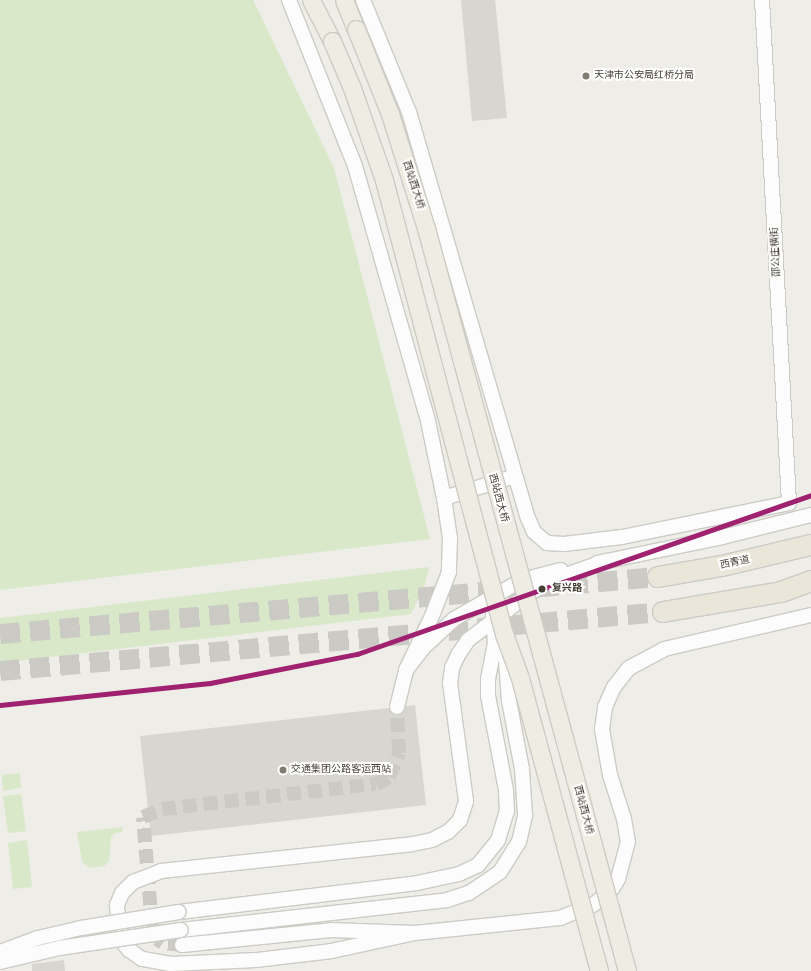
<!DOCTYPE html>
<html>
<head>
<meta charset="utf-8">
<style>
	body { margin:0 }
	#map { position:relative; width:811px; height:971px; overflow:hidden; background:#eeede8; font-family:"Nunito Sans","Noto Sans SC",sans-serif }
	div>[style] { position:absolute }
	[style*='--x'] { left:calc(var(--x)*1px); top:calc(var(--y)*1px); width:calc(var(--w)*1px); rotate:calc(var(--a)*1deg) }
	.green>* { inset:0; background:#d9e8c9 }
	.building>* { inset:0; background:#d8d6d0 }
	.minor-tunnel>* { height:14px; margin-top:-7px; transform-origin:0; background:repeating-linear-gradient(90deg,#cccac4 0 14px,transparent 0 21px) }
	.highway-tunnel>* { height:20px; margin-top:-10px; transform-origin:0; background:repeating-linear-gradient(90deg,#cccac4 0 20px,transparent 0 30px) }
	.roads { filter:drop-shadow(1px 0 #cccbc5) drop-shadow(-1px 0 #cccbc5) drop-shadow(0 1px #cccbc5) drop-shadow(0 -1px #cccbc5) }
	.minor>* { height:14px; margin:-7px; padding:0 7px; transform-origin:7px; border-radius:7px; background:#fcfcfc }
	.major>* { height:17px; margin:-8.5px; padding:0 8.5px; transform-origin:8.5px; border-radius:8.5px; background:#efede3 }
	.highway>* { height:20px; margin:-10px; padding:0 10px; transform-origin:10px; border-radius:10px; background:#eae6d9 }
	.bridges { filter:drop-shadow(1px 0 #cccbc5) drop-shadow(-1px 0 #cccbc5) drop-shadow(0 1px #cccbc5) drop-shadow(0 -1px #cccbc5) }
	.minor-bridge>* { height:14px; margin:-7px; padding:0 7px; transform-origin:7px; border-radius:7px; background:#fcfcfc }
	.major-bridge>* { height:17px; margin:-8.5px; padding:0 8.5px; transform-origin:8.5px; border-radius:8.5px; background:#efede3 }
	.metro-1>* { height:5px; margin:-2.5px; padding:0 2.5px; transform-origin:2.5px; border-radius:2.5px; background:#9f216f }
	.dots>* { width:11px; height:11px; translate:-50% -50%; box-sizing:border-box; border:2px solid #fff; border-radius:50% }
	span { translate:-50% -50%; white-space:nowrap; text-align:center; line-height:1.15; -webkit-text-stroke:4px #fff; paint-order:stroke }
	.poi-label { font-size:10px; color:#443f35 }
	.left { translate:0 -50%; text-align:left }
	.street-label { font-size:10px; color:#443f35 }
	.stop-label { font-size:10px; color:#443f35; font-weight:700 }
</style>
</head>
<body>
<div id="map">
	<div class="green">
		<i style="clip-path:polygon(0 0,253px 0,334px 168px,430px 539px,0 590px)"></i>
		<i style="clip-path:polygon(429px 567px,424px 588px,411px 614px,0 663px,0 618px)"></i>
		<i style="clip-path:polygon(20px 773px,21px 788px,3px 791px,2px 775px)"></i>
		<i style="clip-path:polygon(21px 794px,26px 831px,8px 833px,3px 796px)"></i>
		<i style="clip-path:polygon(123px 827px,122px 832px,115px 833px,111px 837px,109px 861px,104px 866px,91px 868px,85px 865px,82px 861px,77px 832px)"></i>
		<i style="clip-path:polygon(27px 840px,32px 887px,13px 889px,8px 843px)"></i>
	</div>
	<div class="building">
		<i style="clip-path:polygon(461px 0,495px 0,507px 118px,472px 121px)"></i>
		<i style="clip-path:polygon(415px 705px,426px 805px,151px 836px,140px 736px,389px 708px,391px 713px,399px 715px,406px 706px)"></i>
		<i style="clip-path:polygon(64px 960px,65px 971px,32px 971px,32px 964px)"></i>
	</div>
	<div class="minor-tunnel">
		<i style="--x:182;--y:945;--w:19;--a:-174"></i>
		<i style="--x:163;--y:943;--w:7;--a:-146"></i>
		<i style="--x:157;--y:939;--w:14;--a:-111"></i>
		<i style="--x:152;--y:926;--w:109;--a:-94.7"></i>
		<i style="--x:143;--y:817;--w:21;--a:-23"></i>
		<i style="--x:162;--y:809;--w:215;--a:-6.7"></i>
		<i style="--x:376;--y:784;--w:15;--a:-28"></i>
		<i style="--x:389;--y:777;--w:26;--a:-67"></i>
		<i style="--x:399;--y:753;--w:46;--a:-92.5"></i>
	</div>
	<div class="highway-tunnel">
		<i style="--x:0;--y:634;--w:660;--a:-4.95"></i>
		<i style="--x:0;--y:671;--w:666;--a:-5.09"></i>
	</div>
	<div class="roads">
		<div class="minor">
			<i style="--x:289;--y:0;--w:179;--a:68.3"></i>
			<i style="--x:355;--y:166;--w:265;--a:74"></i>
			<i style="--x:428;--y:421;--w:79;--a:78.3"></i>
			<i style="--x:444;--y:498;--w:40;--a:81.5"></i>
			<i style="--x:450;--y:538;--w:34;--a:92"></i>
			<i style="--x:449;--y:572;--w:47;--a:111.1"></i>
			<i style="--x:432;--y:616;--w:60;--a:115.7"></i>
			<i style="--x:363;--y:0;--w:121;--a:67.7"></i>
			<i style="--x:409;--y:112;--w:423;--a:73.7"></i>
			<i style="--x:528;--y:518;--w:15;--a:67"></i>
			<i style="--x:534;--y:532;--w:17;--a:40"></i>
			<i style="--x:547;--y:543;--w:17;--a:3"></i>
			<i style="--x:564;--y:544;--w:58;--a:-6.9"></i>
			<i style="--x:622;--y:537;--w:170;--a:-11.5"></i>
			<i style="--x:789;--y:503;--w:504;--a:-93.07"></i>
			<i style="--x:444;--y:498;--w:74;--a:-17.2"></i>
			<i style="--x:597;--y:563;--w:128;--a:-11.7"></i>
			<i style="--x:722;--y:537;--w:92;--a:-13.9"></i>
			<i style="--x:397;--y:707;--w:38;--a:-76"></i>
			<i style="--x:406;--y:670;--w:28;--a:-52"></i>
			<i style="--x:423;--y:648;--w:42;--a:-43.1"></i>
			<i style="--x:454;--y:619;--w:78;--a:-29.8"></i>
			<i style="--x:522;--y:580;--w:40;--a:-14.4"></i>
			<i style="--x:179;--y:912;--w:240;--a:-6.9"></i>
			<i style="--x:417;--y:883;--w:43;--a:-12.1"></i>
			<i style="--x:459;--y:874;--w:21;--a:-25"></i>
			<i style="--x:478;--y:865;--w:32;--a:-51"></i>
			<i style="--x:498;--y:840;--w:30;--a:-73"></i>
			<i style="--x:507;--y:811;--w:21;--a:-93"></i>
			<i style="--x:506;--y:790;--w:96;--a:-100.8"></i>
			<i style="--x:488;--y:696;--w:17;--a:-90"></i>
			<i style="--x:488;--y:679;--w:36;--a:-79"></i>
			<i style="--x:495;--y:644;--w:30;--a:-94"></i>
			<i style="--x:181;--y:930;--w:268;--a:-6.4"></i>
			<i style="--x:447;--y:900;--w:23;--a:-18"></i>
			<i style="--x:469;--y:893;--w:37;--a:-34"></i>
			<i style="--x:500;--y:872;--w:36;--a:-58"></i>
			<i style="--x:519;--y:842;--w:28;--a:-77"></i>
			<i style="--x:525;--y:815;--w:46;--a:-93.7"></i>
			<i style="--x:522;--y:769;--w:69;--a:-100.8"></i>
			<i style="--x:509;--y:701;--w:53;--a:-94.3"></i>
			<i style="--x:415;--y:933;--w:85;--a:167.8"></i>
			<i style="--x:332;--y:951;--w:77;--a:173.2"></i>
			<i style="--x:256;--y:960;--w:85;--a:177.3"></i>
			<i style="--x:171;--y:964;--w:29;--a:-170"></i>
			<i style="--x:142;--y:959;--w:16;--a:-145"></i>
			<i style="--x:129;--y:950;--w:13;--a:-129"></i>
			<i style="--x:121;--y:940;--w:35;--a:-97"></i>
			<i style="--x:117;--y:905;--w:13;--a:-67"></i>
			<i style="--x:122;--y:893;--w:16;--a:-45"></i>
			<i style="--x:133;--y:882;--w:30;--a:-21"></i>
			<i style="--x:161;--y:871;--w:252;--a:-6.1"></i>
			<i style="--x:412;--y:844;--w:20;--a:-11"></i>
			<i style="--x:432;--y:840;--w:18;--a:-27"></i>
			<i style="--x:448;--y:832;--w:17;--a:-45"></i>
			<i style="--x:460;--y:820;--w:20;--a:-72"></i>
			<i style="--x:466;--y:801;--w:119;--a:-97.7"></i>
			<i style="--x:450;--y:683;--w:15;--a:-82"></i>
			<i style="--x:452;--y:668;--w:14;--a:-65"></i>
			<i style="--x:458;--y:655;--w:18;--a:-56"></i>
			<i style="--x:468;--y:640;--w:78;--a:-37.2"></i>
			<i style="--x:530;--y:593;--w:28;--a:-30"></i>
			<i style="--x:554;--y:579;--w:55;--a:-19.1"></i>
			<i style="--x:182;--y:945;--w:150;--a:-5.7"></i>
			<i style="--x:331;--y:930;--w:84;--a:2"></i>
			<i style="--x:415;--y:933;--w:146;--a:-5.9"></i>
			<i style="--x:560;--y:918;--w:35;--a:-22"></i>
			<i style="--x:593;--y:905;--w:25;--a:-40"></i>
			<i style="--x:612;--y:889;--w:12;--a:-59"></i>
			<i style="--x:618;--y:879;--w:38;--a:-75"></i>
			<i style="--x:628;--y:842;--w:23;--a:-100"></i>
			<i style="--x:624;--y:819;--w:46;--a:-107.7"></i>
			<i style="--x:610;--y:775;--w:47;--a:-99.9"></i>
			<i style="--x:602;--y:729;--w:22;--a:-82"></i>
			<i style="--x:605;--y:707;--w:22;--a:-66"></i>
			<i style="--x:614;--y:687;--w:24;--a:-52"></i>
			<i style="--x:629;--y:668;--w:40;--a:-28"></i>
			<i style="--x:664;--y:649;--w:151;--a:-13"></i>
		</div>
		<div class="major">
			<i style="--x:311;--y:0;--w:46;--a:62.9"></i>
			<i style="--x:344;--y:0;--w:31;--a:68"></i>
		</div>
		<div class="highway">
			<i style="--x:658;--y:577;--w:65;--a:-9.8"></i>
			<i style="--x:722;--y:566;--w:91;--a:-13.3"></i>
			<i style="--x:663;--y:612;--w:120;--a:-9.6"></i>
			<i style="--x:781;--y:592;--w:32;--a:-20"></i>
		</div>
	</div>
	<div class="bridges">
		<div class="minor-bridge">
			<i style="--x:0;--y:952;--w:40;--a:-20.2"></i>
			<i style="--x:38;--y:938;--w:44;--a:-13.1"></i>
			<i style="--x:81;--y:928;--w:99;--a:-9.3"></i>
			<i style="--x:0;--y:962;--w:61;--a:-13.3"></i>
			<i style="--x:59;--y:948;--w:123;--a:-8.4"></i>
		</div>
		<div class="major-bridge">
			<i style="--x:356;--y:29;--w:92;--a:68.2"></i>
			<i style="--x:390;--y:114;--w:120;--a:72.5"></i>
			<i style="--x:426;--y:228;--w:770;--a:74.86"></i>
			<i style="--x:332;--y:41;--w:51;--a:66.9"></i>
			<i style="--x:352;--y:88;--w:97;--a:70.8"></i>
			<i style="--x:384;--y:180;--w:470;--a:75.2"></i>
			<i style="--x:504;--y:634;--w:47;--a:70"></i>
			<i style="--x:520;--y:678;--w:303;--a:74.9"></i>
		</div>
	</div>
	<div class="metro-1">
		<i style="--x:0;--y:705;--w:211;--a:-6"></i>
		<i style="--x:210;--y:683;--w:150;--a:-11.2"></i>
		<i style="--x:357;--y:654;--w:481;--a:-19.3"></i>
	</div>
	<div class="dots">
		<i style="left:586px;top:76px;background:#807c74"></i>
		<i style="left:542px;top:589px;background:#443f35"></i>
		<i style="left:283px;top:770px;background:#807c74"></i>
	</div>
	<div class="poi-label">
		<span class="left" style="left:594px;top:76px">天津市公安局红桥分局</span>
		<span class="left" style="left:291px;top:770px">交通集团公路客运西站</span>
	</div>
	<div class="street-label">
		<span style="left:413px;top:185px;rotate:72deg">西站西大桥</span>
		<span style="left:776px;top:252px;rotate:-93deg">邵公庄横街</span>
		<span style="left:498px;top:498px;rotate:75deg">西站西大桥</span>
		<span style="left:735px;top:563px;rotate:-12deg">西青道</span>
		<span style="left:583px;top:810px;rotate:75deg">西站西大桥</span>
	</div>
	<div class="stop-label">
		<span class="left" style="left:552px;top:589px">复兴路</span>
	</div>
</div>
</body>
</html>
